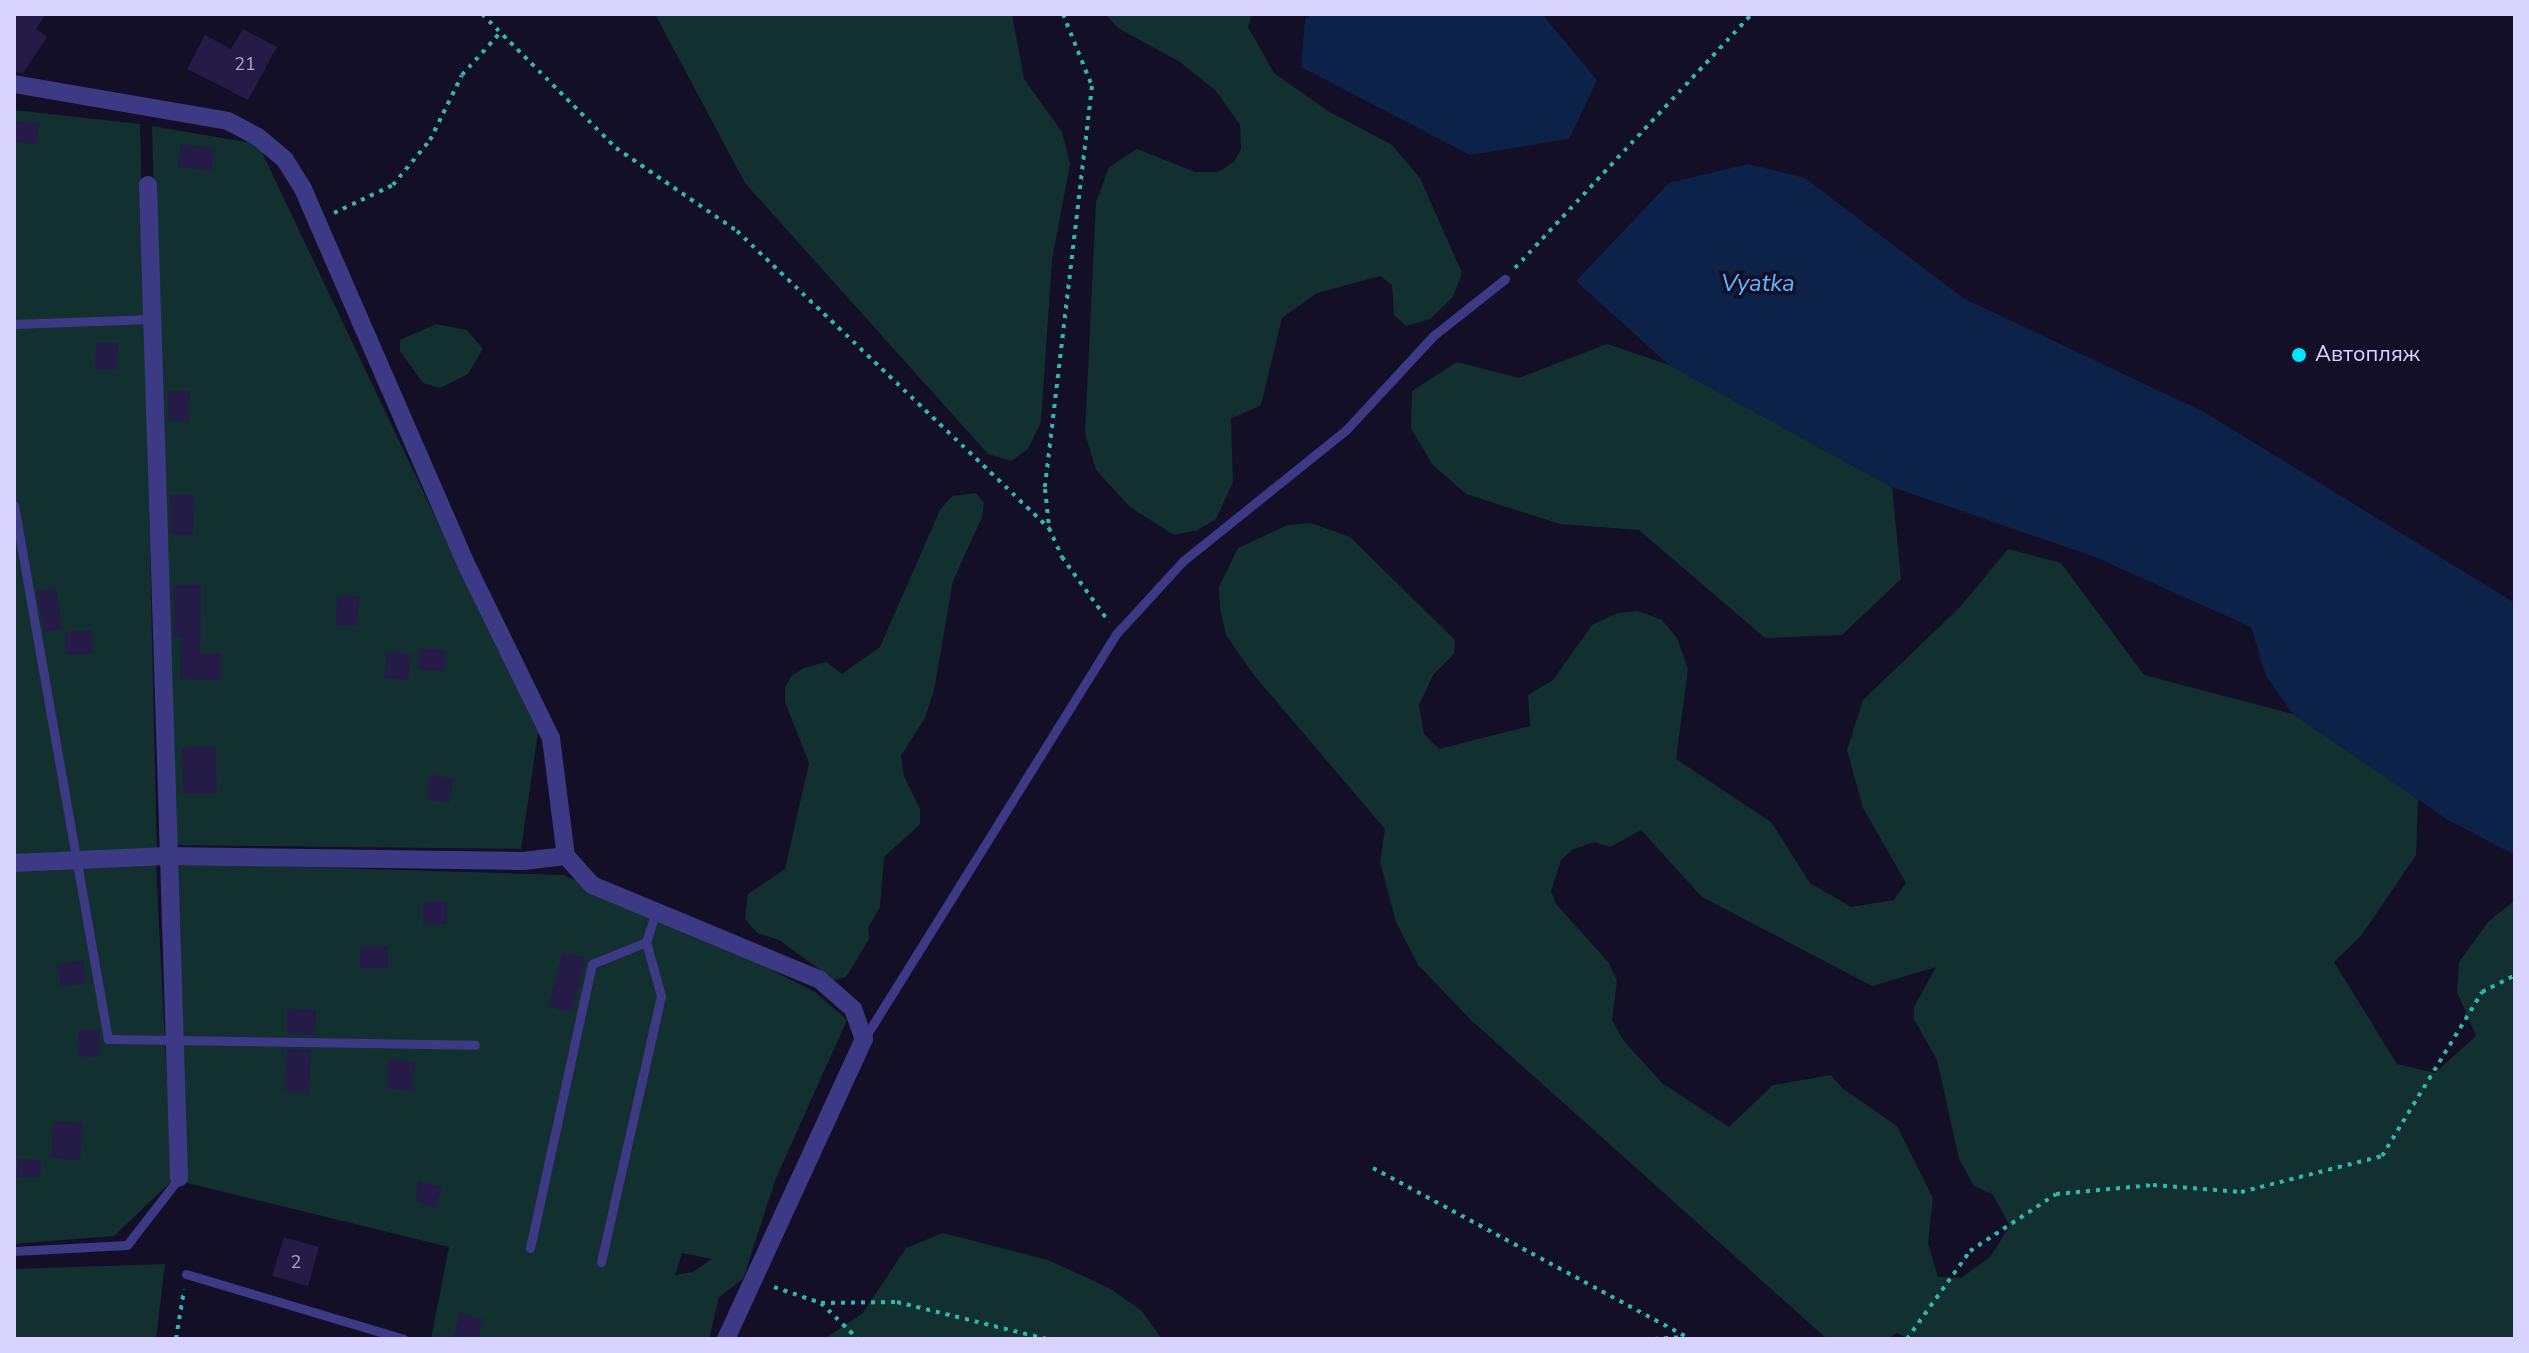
<!DOCTYPE html>
<html>
<head>
<meta charset="utf-8">
<style>
	body { margin:0 }
	#map { position:relative; width:2529px; height:1353px; overflow:hidden; background:#130f26; font-family:"Nunito Sans",sans-serif }
	div>[style] { position:absolute }
	[style*='--x'] { left:calc(var(--x)*1px); top:calc(var(--y)*1px); width:calc(var(--w)*1px); rotate:calc(var(--a)*1deg) }
	.green>* { inset:0; background:#12302f }
	.water>* { inset:0; background:#0c2248 }
	.building>* { inset:0; background:#241b47 }
	.path>* { height:4px; margin-top:-2px; transform-origin:0; background:repeating-linear-gradient(90deg,#2fb8b0 0 4px,transparent 0 10px) }
	.lane>* { height:9px; margin:-4.5px; padding:0 4.5px; transform-origin:4.5px; border-radius:4.5px; background:#3d3a85 }
	.street>* { height:18px; margin:-9px; padding:0 9px; transform-origin:9px; border-radius:9px; background:#3d3a85 }
	.dots>* { width:22px; height:22px; translate:-50% -50%; box-sizing:border-box; border:4px solid #130f26; border-radius:50% }
	span { translate:-50% -50%; white-space:nowrap; text-align:center; line-height:1.15; -webkit-text-stroke:7px #130f26; paint-order:stroke }
	.number-label { font-size:18px; color:#aca6d1 }
	.number-label span { -webkit-text-stroke-width:0 }
	.poi-label { font-size:22px; color:#d9d4ff }
	.left { translate:0 -50%; text-align:left }
	.water-label { font-size:24px; color:#62b6ff; font-style:italic }
	.frame { position:absolute; inset:0; border:16px solid #d9d4ff; pointer-events:none }
</style>
</head>
<body>
<div id="map">
	<div class="green">
		<i style="clip-path:polygon(655px 14px,1012px 14px,1024px 79px,1062px 132px,1070px 164px,1052px 260px,1041px 422px,1028px 449px,1011px 461px,988px 454px,745px 183px)"></i>
		<i style="clip-path:polygon(1105px 14px,1252px 14px,1248px 27px,1274px 73px,1328px 111px,1392px 145px,1420px 178px,1462px 273px,1453px 297px,1430px 319px,1406px 326px,1394px 315px,1392px 285px,1380px 276px,1317px 293px,1282px 318px,1261px 405px,1231px 419px,1233px 482px,1216px 519px,1198px 530px,1174px 535px,1130px 507px,1096px 470px,1085px 433px,1096px 202px,1109px 167px,1137px 149px,1195px 172px,1218px 172px,1234px 162px,1241px 149px,1240px 125px,1216px 91px,1180px 62px,1118px 28px)"></i>
		<i style="clip-path:polygon(14px 110px,140px 124px,157px 853px,14px 858px)"></i>
		<i style="clip-path:polygon(152px 126px,258px 144px,538px 733px,521px 849px,173px 845px)"></i>
		<i style="clip-path:polygon(436px 324px,467px 330px,483px 349px,468px 374px,440px 388px,423px 383px,400px 351px,400px 340px)"></i>
		<i style="clip-path:polygon(1607px 344px,1669px 365px,1892px 487px,1901px 579px,1842px 635px,1765px 638px,1639px 530px,1560px 524px,1466px 494px,1432px 464px,1411px 428px,1412px 391px,1457px 362px,1519px 378px)"></i>
		<i style="clip-path:polygon(976px 493px,984px 503px,982px 517px,953px 581px,934px 690px,925px 718px,901px 756px,904px 776px,920px 809px,920px 824px,884px 857px,880px 907px,868px 928px,869px 939px,846px 977px,834px 980px,779px 940px,757px 933px,745px 919px,748px 894px,785px 869px,809px 763px,785px 702px,785px 688px,791px 676px,804px 668px,826px 662px,842px 674px,880px 647px,940px 510px,952px 496px)"></i>
		<i style="clip-path:polygon(evenodd,1311px 523px,1350px 537px,1455px 640px,1454px 654px,1433px 675px,1419px 705px,1424px 734px,1439px 749px,1530px 726px,1528px 695px,1553px 680px,1592px 625px,1617px 613px,1638px 611px,1662px 620px,1677px 638px,1688px 669px,1676px 759px,1771px 822px,1810px 883px,1851px 907px,1894px 900px,1906px 883px,1863px 808px,1847px 750px,1863px 700px,1961px 606px,2008px 549px,2061px 563px,2144px 675px,2293px 714px,2418px 799px,2416px 855px,2361px 936px,2334px 962px,2397px 1064px,2435px 1073px,2476px 1036px,2457px 992px,2459px 962px,2488px 922px,2515px 900px,2515px 1339px,1908px 1339px,1897px 1333px,1887px 1339px,1827px 1339px,1471px 1020px,1418px 965px,1396px 922px,1380px 862px,1385px 829px,1253px 674px,1226px 635px,1220px 609px,1219px 587px,1238px 548px,1288px 525px,1311px 523px,1641px 830px,1702px 897px,1872px 986px,1936px 967px,1914px 1007px,1914px 1019px,1937px 1060px,1959px 1159px,1974px 1186px,1993px 1195px,2010px 1226px,1990px 1257px,1961px 1278px,1938px 1277px,1928px 1243px,1933px 1198px,1897px 1126px,1842px 1088px,1831px 1075px,1773px 1085px,1729px 1127px,1662px 1083px,1623px 1040px,1612px 1020px,1617px 981px,1609px 963px,1556px 904px,1551px 891px,1561px 860px,1572px 850px,1594px 842px,1610px 847px,1641px 830px)"></i>
		<i style="clip-path:polygon(evenodd,174px 863px,563px 875px,656px 912px,815px 992px,847px 1020px,776px 1178px,743px 1279px,719px 1297px,709px 1339px,431px 1339px,449px 1247px,187px 1183px,174px 863px,682px 1253px,712px 1259px,693px 1272px,675px 1275px,682px 1253px)"></i>
		<i style="clip-path:polygon(156px 864px,172px 1181px,114px 1236px,14px 1244px,14px 871px)"></i>
		<i style="clip-path:polygon(943px 1233px,1048px 1260px,1109px 1288px,1142px 1311px,1162px 1339px,824px 1339px,863px 1313px,906px 1248px)"></i>
		<i style="clip-path:polygon(165px 1264px,156px 1339px,14px 1339px,14px 1269px)"></i>
	</div>
	<div class="water">
		<i style="clip-path:polygon(1311px 14px,1542px 14px,1597px 80px,1569px 139px,1470px 155px,1301px 67px,1305px 20px)"></i>
		<i style="clip-path:polygon(1748px 164px,1805px 178px,1963px 298px,2204px 412px,2515px 603px,2515px 855px,2448px 820px,2293px 714px,2266px 676px,2251px 627px,2095px 557px,1892px 487px,1669px 365px,1576px 281px,1669px 183px)"></i>
	</div>
	<div class="building">
		<i style="clip-path:polygon(14px 14px,46px 14px,36px 29px,47px 37px,23px 73px,14px 72px)"></i>
		<i style="clip-path:polygon(243px 29px,277px 47px,248px 100px,187px 69px,205px 35px,231px 49px)"></i>
		<i style="clip-path:polygon(14px 121px,39px 123px,37px 144px,14px 142px)"></i>
		<i style="clip-path:polygon(181px 144px,214px 148px,211px 171px,177px 167px)"></i>
		<i style="clip-path:polygon(96px 343px,118px 343px,117px 370px,95px 370px)"></i>
		<i style="clip-path:polygon(168px 391px,190px 391px,189px 421px,168px 421px)"></i>
		<i style="clip-path:polygon(170px 495px,194px 495px,193px 535px,171px 535px)"></i>
		<i style="clip-path:polygon(173px 585px,201px 585px,200px 653px,222px 653px,221px 680px,180px 679px,181px 638px,174px 638px)"></i>
		<i style="clip-path:polygon(56px 588px,62px 629px,44px 632px,37px 590px)"></i>
		<i style="clip-path:polygon(337px 596px,359px 596px,357px 626px,336px 626px)"></i>
		<i style="clip-path:polygon(92px 630px,93px 654px,66px 655px,65px 632px)"></i>
		<i style="clip-path:polygon(419px 649px,446px 650px,445px 671px,418px 670px)"></i>
		<i style="clip-path:polygon(387px 651px,411px 654px,408px 680px,384px 678px)"></i>
		<i style="clip-path:polygon(215px 747px,217px 794px,183px 794px,182px 748px)"></i>
		<i style="clip-path:polygon(431px 775px,453px 778px,449px 803px,427px 799px)"></i>
		<i style="clip-path:polygon(423px 901px,447px 901px,447px 924px,423px 924px)"></i>
		<i style="clip-path:polygon(360px 946px,388px 946px,388px 968px,360px 968px)"></i>
		<i style="clip-path:polygon(563px 952px,585px 958px,572px 1012px,548px 1007px)"></i>
		<i style="clip-path:polygon(83px 960px,86px 983px,61px 987px,58px 964px)"></i>
		<i style="clip-path:polygon(287px 1009px,316px 1010px,315px 1035px,287px 1034px)"></i>
		<i style="clip-path:polygon(79px 1029px,99px 1030px,99px 1057px,78px 1056px)"></i>
		<i style="clip-path:polygon(287px 1049px,311px 1050px,309px 1093px,285px 1091px)"></i>
		<i style="clip-path:polygon(388px 1059px,415px 1062px,412px 1091px,386px 1088px)"></i>
		<i style="clip-path:polygon(54px 1121px,83px 1123px,80px 1160px,51px 1158px)"></i>
		<i style="clip-path:polygon(18px 1159px,41px 1160px,40px 1178px,17px 1177px)"></i>
		<i style="clip-path:polygon(418px 1181px,442px 1187px,435px 1208px,415px 1201px)"></i>
		<i style="clip-path:polygon(284px 1237px,319px 1247px,308px 1286px,272px 1276px)"></i>
		<i style="clip-path:polygon(460px 1313px,483px 1319px,478px 1339px,453px 1339px)"></i>
	</div>
	<div class="path">
		<i style="--x:482;--y:14;--w:190;--a:45"></i>
		<i style="--x:616;--y:148;--w:147;--a:34.4"></i>
		<i style="--x:737;--y:231;--w:431;--a:43.6"></i>
		<i style="--x:1063;--y:14;--w:78;--a:68.1"></i>
		<i style="--x:1092;--y:86;--w:406;--a:96.7"></i>
		<i style="--x:1045;--y:489;--w:39;--a:84"></i>
		<i style="--x:1049;--y:528;--w:32;--a:66"></i>
		<i style="--x:1062;--y:557;--w:80;--a:54.1"></i>
		<i style="--x:334;--y:213;--w:65;--a:-25.4"></i>
		<i style="--x:393;--y:185;--w:58;--a:-50.6"></i>
		<i style="--x:430;--y:140;--w:72;--a:-63.8"></i>
		<i style="--x:462;--y:75;--w:55;--a:-47.9"></i>
		<i style="--x:1515;--y:268;--w:347;--a:-47"></i>
		<i style="--x:1373;--y:1168;--w:360;--a:28.3"></i>
		<i style="--x:774;--y:1287;--w:50;--a:18.8"></i>
		<i style="--x:821;--y:1303;--w:76;--a:-0.8"></i>
		<i style="--x:897;--y:1302;--w:154;--a:13.9"></i>
		<i style="--x:821;--y:1303;--w:52;--a:44.2"></i>
		<i style="--x:176;--y:1339;--w:50;--a:-80.7"></i>
		<i style="--x:1654;--y:1339;--w:30;--a:-4"></i>
		<i style="--x:1907;--y:1339;--w:108;--a:-54.4"></i>
		<i style="--x:1970;--y:1251;--w:103;--a:-33.5"></i>
		<i style="--x:2056;--y:1194;--w:97;--a:-5.3"></i>
		<i style="--x:2153;--y:1185;--w:88;--a:4.5"></i>
		<i style="--x:2241;--y:1192;--w:146;--a:-14.3"></i>
		<i style="--x:2382;--y:1156;--w:192;--a:-58.6"></i>
		<i style="--x:2482;--y:992;--w:37;--a:-27"></i>
	</div>
	<div class="lane">
		<i style="--x:14;--y:324;--w:137;--a:-2.1"></i>
		<i style="--x:14;--y:505;--w:542;--a:80.02"></i>
		<i style="--x:108;--y:1039;--w:367;--a:0.9"></i>
		<i style="--x:864;--y:1039;--w:478;--a:-58.1"></i>
		<i style="--x:1117;--y:633;--w:98;--a:-47.5"></i>
		<i style="--x:1183;--y:561;--w:209;--a:-38.8"></i>
		<i style="--x:1346;--y:430;--w:128;--a:-47.2"></i>
		<i style="--x:1433;--y:336;--w:92;--a:-38.4"></i>
		<i style="--x:530;--y:1248;--w:291;--a:-77.7"></i>
		<i style="--x:592;--y:964;--w:58;--a:-22.2"></i>
		<i style="--x:14;--y:1251;--w:113;--a:-3"></i>
		<i style="--x:127;--y:1245;--w:85;--a:-52.2"></i>
		<i style="--x:601;--y:1262;--w:273;--a:-77.3"></i>
		<i style="--x:661;--y:996;--w:56;--a:-105.5"></i>
		<i style="--x:646;--y:942;--w:32;--a:-72"></i>
		<i style="--x:186;--y:1274;--w:227;--a:16.6"></i>
	</div>
	<div class="street">
		<i style="--x:14;--y:84;--w:217;--a:9.8"></i>
		<i style="--x:228;--y:121;--w:34;--a:28"></i>
		<i style="--x:258;--y:137;--w:35;--a:40"></i>
		<i style="--x:285;--y:160;--w:34;--a:58"></i>
		<i style="--x:303;--y:189;--w:416;--a:66.5"></i>
		<i style="--x:469;--y:570;--w:187;--a:64"></i>
		<i style="--x:551;--y:738;--w:119;--a:82.8"></i>
		<i style="--x:566;--y:856;--w:39;--a:48"></i>
		<i style="--x:592;--y:885;--w:247;--a:22.6"></i>
		<i style="--x:820;--y:980;--w:44;--a:41.3"></i>
		<i style="--x:853;--y:1009;--w:32;--a:70"></i>
		<i style="--x:864;--y:1039;--w:330;--a:114.7"></i>
		<i style="--x:148;--y:185;--w:993;--a:88.21"></i>
		<i style="--x:14;--y:863;--w:152;--a:-2.6"></i>
		<i style="--x:166;--y:856;--w:357;--a:0.8"></i>
		<i style="--x:523;--y:861;--w:43;--a:-6.6"></i>
	</div>
	<div class="dots">
		<i style="left:2299px;top:355px;background:#00e5ff"></i>
	</div>
	<div class="number-label">
		<span style="left:245px;top:64px">21</span>
		<span style="left:296px;top:1262px">2</span>
	</div>
	<div class="poi-label">
		<span class="left" style="left:2315px;top:355px">Автопляж</span>
	</div>
	<div class="water-label">
		<span style="left:1758px;top:284px">Vyatka</span>
	</div>
	<div class="frame"></div>
</div>
</body>
</html>
